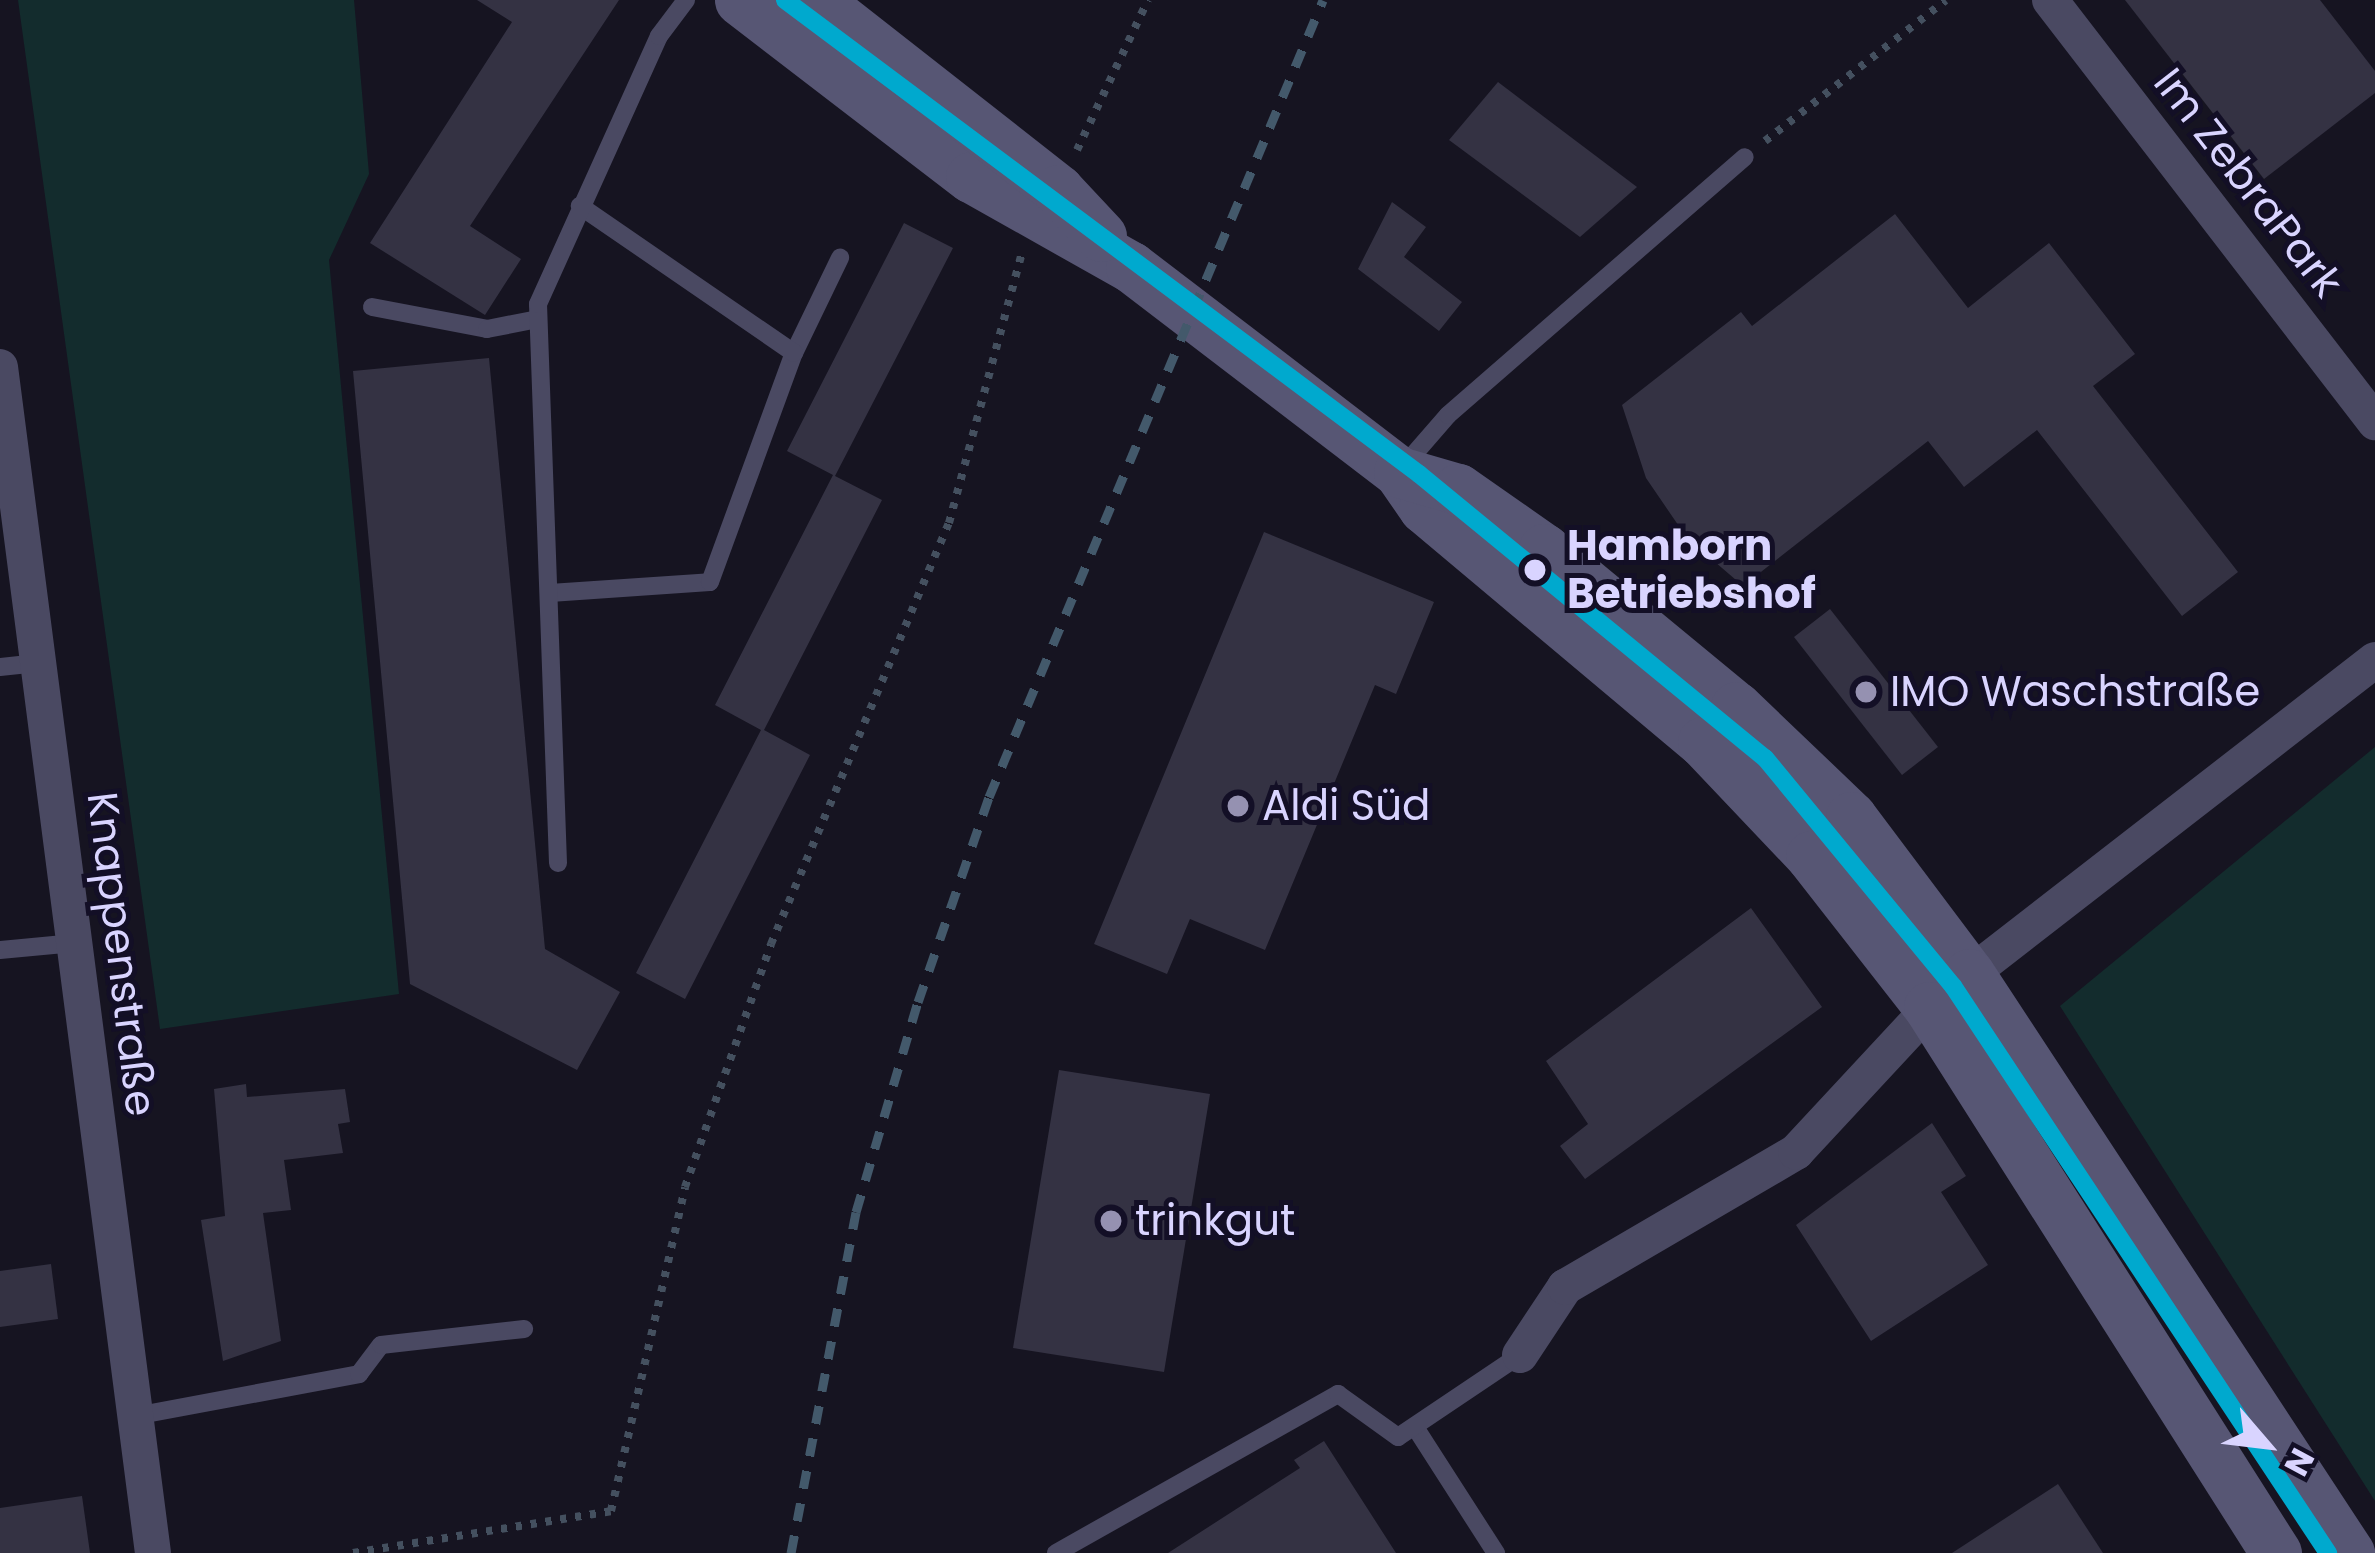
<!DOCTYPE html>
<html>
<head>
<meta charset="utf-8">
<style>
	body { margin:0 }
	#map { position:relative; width:2375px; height:1553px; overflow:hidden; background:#161421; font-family:Poppins,sans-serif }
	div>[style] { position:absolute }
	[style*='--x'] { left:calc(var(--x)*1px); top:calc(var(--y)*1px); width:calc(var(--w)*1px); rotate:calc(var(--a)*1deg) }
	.green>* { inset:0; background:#132c2d }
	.building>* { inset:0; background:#343243 }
	.path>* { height:8px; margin-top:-4px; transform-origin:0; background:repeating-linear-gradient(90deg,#44505f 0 6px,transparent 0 15px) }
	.lane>* { height:18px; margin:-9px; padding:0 9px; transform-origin:9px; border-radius:9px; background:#4a4962 }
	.street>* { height:36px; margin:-18px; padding:0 18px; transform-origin:18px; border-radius:18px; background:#4a4962 }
	.secondary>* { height:51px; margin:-25.5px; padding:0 25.5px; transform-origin:25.5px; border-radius:25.5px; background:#575674 }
	.rail>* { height:9px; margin-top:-4.5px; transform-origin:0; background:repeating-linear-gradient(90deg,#43596b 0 18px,transparent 0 33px) }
	.tram-1>* { height:18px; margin:-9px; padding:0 9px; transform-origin:9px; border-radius:9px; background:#00a9ce }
	.dots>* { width:33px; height:33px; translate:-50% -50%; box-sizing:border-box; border:6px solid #130f26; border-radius:50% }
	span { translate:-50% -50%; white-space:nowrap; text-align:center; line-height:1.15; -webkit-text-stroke:10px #130f26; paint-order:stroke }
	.street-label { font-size:42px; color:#d9d4ff }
	.stop-label { font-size:42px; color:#d9d4ff; font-weight:700 }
	.left { translate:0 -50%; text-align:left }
	.poi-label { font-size:42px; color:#d9d4ff }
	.north { position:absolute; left:2207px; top:1385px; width:120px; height:120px; -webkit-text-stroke:9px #130f26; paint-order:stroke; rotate:118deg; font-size:33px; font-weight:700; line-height:48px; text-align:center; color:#d9d4ff }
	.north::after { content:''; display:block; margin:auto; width:42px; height:54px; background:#d9d4ff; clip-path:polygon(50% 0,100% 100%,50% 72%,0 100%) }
</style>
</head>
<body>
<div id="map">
	<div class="green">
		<i style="clip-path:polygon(18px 0,354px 0,369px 174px,329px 260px,399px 994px,160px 1029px)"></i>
		<i style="clip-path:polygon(2375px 747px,2375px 1501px,2060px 1006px)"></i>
	</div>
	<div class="building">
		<i style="clip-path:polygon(477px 0,619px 0,470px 226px,521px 259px,485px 315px,370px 243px,512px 22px)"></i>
		<i style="clip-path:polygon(2125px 0,2320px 0,2375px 71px,2375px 93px,2264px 179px)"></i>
		<i style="clip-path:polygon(1498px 82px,1637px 187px,1580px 237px,1449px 140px)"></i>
		<i style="clip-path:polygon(1392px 202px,1426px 227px,1404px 257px,1462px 302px,1439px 331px,1358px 269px)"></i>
		<i style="clip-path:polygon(1895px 214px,1968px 308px,2049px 243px,2135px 354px,2093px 386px,2238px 572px,2182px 616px,2037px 430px,1964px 487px,1928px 441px,1743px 586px,1687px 538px,1646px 478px,1622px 405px,1741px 312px,1752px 326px)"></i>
		<i style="clip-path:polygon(904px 223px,953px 248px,835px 476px,882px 500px,764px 730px,810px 755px,685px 999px,636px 973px,761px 730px,715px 705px,833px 475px,787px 451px)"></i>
		<i style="clip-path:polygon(489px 358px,545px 949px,620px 992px,577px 1070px,410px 984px,353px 371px)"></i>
		<i style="clip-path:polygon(1264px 532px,1434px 602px,1396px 694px,1375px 685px,1265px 950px,1190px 919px,1167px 974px,1094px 944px)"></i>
		<i style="clip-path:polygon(1830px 609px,1938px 747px,1902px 775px,1794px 637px)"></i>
		<i style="clip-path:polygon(1751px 908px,1822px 1007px,1585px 1179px,1560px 1146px,1588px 1124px,1546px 1061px)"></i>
		<i style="clip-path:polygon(1059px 1070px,1210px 1094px,1164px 1372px,1013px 1348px)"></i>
		<i style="clip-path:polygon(246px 1084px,247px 1097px,345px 1089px,350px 1122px,338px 1124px,343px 1153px,284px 1160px,291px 1210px,263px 1213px,281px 1341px,223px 1361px,201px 1220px,225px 1216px,214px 1089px)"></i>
		<i style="clip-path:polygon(1932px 1123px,1966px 1176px,1941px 1192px,1988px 1265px,1871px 1341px,1796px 1225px)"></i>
		<i style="clip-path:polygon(51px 1264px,58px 1319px,0 1327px,0 1271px)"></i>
		<i style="clip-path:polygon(1324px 1441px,1396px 1553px,1168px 1553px,1300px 1468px,1294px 1460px)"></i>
		<i style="clip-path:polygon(2058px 1484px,2103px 1553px,1952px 1553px)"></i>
		<i style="clip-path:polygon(82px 1496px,90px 1553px,0 1553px,0 1508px)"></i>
	</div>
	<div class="path">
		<i style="--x:1765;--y:141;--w:229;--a:-37.9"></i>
		<i style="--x:1077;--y:150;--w:166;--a:-64.7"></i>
		<i style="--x:353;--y:1553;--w:261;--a:-9.2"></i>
		<i style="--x:611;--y:1511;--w:332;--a:-77.1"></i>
		<i style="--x:685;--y:1187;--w:258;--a:-70.5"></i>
		<i style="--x:771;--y:944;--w:457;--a:-67.1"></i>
		<i style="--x:949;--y:523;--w:280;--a:-74.9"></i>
	</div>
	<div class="lane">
		<i style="--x:372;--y:307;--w:117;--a:10.8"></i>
		<i style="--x:487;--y:329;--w:52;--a:-11.1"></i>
		<i style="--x:794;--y:353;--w:106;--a:-64.2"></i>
		<i style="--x:1402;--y:468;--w:70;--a:-49"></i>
		<i style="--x:1448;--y:415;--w:393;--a:-41"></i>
		<i style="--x:550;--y:593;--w:160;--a:-3.9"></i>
		<i style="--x:710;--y:582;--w:244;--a:-69.9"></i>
		<i style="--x:794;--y:353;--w:260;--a:-145.5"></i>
		<i style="--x:0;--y:667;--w:38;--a:-6"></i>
		<i style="--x:558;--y:863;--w:559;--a:-92.05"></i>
		<i style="--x:538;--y:304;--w:294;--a:-65.7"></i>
		<i style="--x:659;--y:36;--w:45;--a:-53.1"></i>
		<i style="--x:0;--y:950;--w:75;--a:-5.3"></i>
		<i style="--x:135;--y:1416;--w:228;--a:-10.6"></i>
		<i style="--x:359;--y:1374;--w:36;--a:-53"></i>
		<i style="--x:381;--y:1345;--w:144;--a:-6.4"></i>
		<i style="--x:1415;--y:1427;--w:150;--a:57.3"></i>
		<i style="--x:1056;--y:1553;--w:324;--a:-29.4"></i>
		<i style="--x:1338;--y:1394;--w:74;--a:35.6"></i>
		<i style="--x:1398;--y:1437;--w:147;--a:-33.9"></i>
	</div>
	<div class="street">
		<i style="--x:2050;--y:0;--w:533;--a:52.4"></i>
		<i style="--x:0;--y:367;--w:1196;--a:82.65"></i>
		<i style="--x:1520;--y:1355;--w:82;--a:-56.5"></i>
		<i style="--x:1565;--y:1287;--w:268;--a:-30.3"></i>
		<i style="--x:1796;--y:1152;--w:209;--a:-47.1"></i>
		<i style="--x:1938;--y:999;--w:553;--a:-37.8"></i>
	</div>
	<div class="secondary">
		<i style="--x:740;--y:0;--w:291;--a:37.5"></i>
		<i style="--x:971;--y:177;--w:184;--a:29.4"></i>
		<i style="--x:1131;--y:267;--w:337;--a:37.4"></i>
		<i style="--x:1399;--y:472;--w:44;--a:55.2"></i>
		<i style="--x:1424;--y:508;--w:364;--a:40"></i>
		<i style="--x:1703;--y:742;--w:157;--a:46.5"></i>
		<i style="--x:1811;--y:856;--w:192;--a:52"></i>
		<i style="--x:1929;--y:1007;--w:647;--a:57.56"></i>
		<i style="--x:816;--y:0;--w:308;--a:38.1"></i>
		<i style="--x:1058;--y:190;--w:63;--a:46.9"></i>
		<i style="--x:1399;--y:472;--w:61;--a:16.1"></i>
		<i style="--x:1458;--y:489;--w:105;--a:34.9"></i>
		<i style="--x:1544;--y:549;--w:249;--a:39.5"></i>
		<i style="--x:1736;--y:707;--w:159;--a:43.7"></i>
		<i style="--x:1851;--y:817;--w:196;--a:53.1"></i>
		<i style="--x:1969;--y:974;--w:693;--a:56.72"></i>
	</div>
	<div class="rail">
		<i style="--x:791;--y:1553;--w:347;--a:-79.2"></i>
		<i style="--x:856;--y:1212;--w:219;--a:-73.6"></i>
		<i style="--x:918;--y:1002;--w:217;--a:-70.9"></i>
		<i style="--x:989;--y:797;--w:864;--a:-67.26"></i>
	</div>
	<div class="tram-1">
		<i style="--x:785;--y:0;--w:792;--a:36.78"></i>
		<i style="--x:1419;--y:474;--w:448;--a:39.4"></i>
		<i style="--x:1765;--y:758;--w:296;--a:50.5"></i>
		<i style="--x:1953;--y:986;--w:680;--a:56.52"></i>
	</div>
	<div class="dots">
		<i style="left:1535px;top:570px;background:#d9d4ff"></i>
		<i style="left:1866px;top:692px;background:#9591b1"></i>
		<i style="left:1238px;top:806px;background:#9591b1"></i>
		<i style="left:1111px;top:1221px;background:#9591b1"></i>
	</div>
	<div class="street-label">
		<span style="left:2248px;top:183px;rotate:52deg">Im ZebraPark</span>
		<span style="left:121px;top:954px;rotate:83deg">Knappenstraße</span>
	</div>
	<div class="stop-label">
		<span class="left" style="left:1567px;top:570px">Hamborn<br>Betriebshof</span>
	</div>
	<div class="poi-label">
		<span class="left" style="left:1890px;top:692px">IMO Waschstraße</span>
		<span class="left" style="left:1262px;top:806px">Aldi Süd</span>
		<span class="left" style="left:1135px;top:1221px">trinkgut</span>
	</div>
	<div class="north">N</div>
</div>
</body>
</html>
